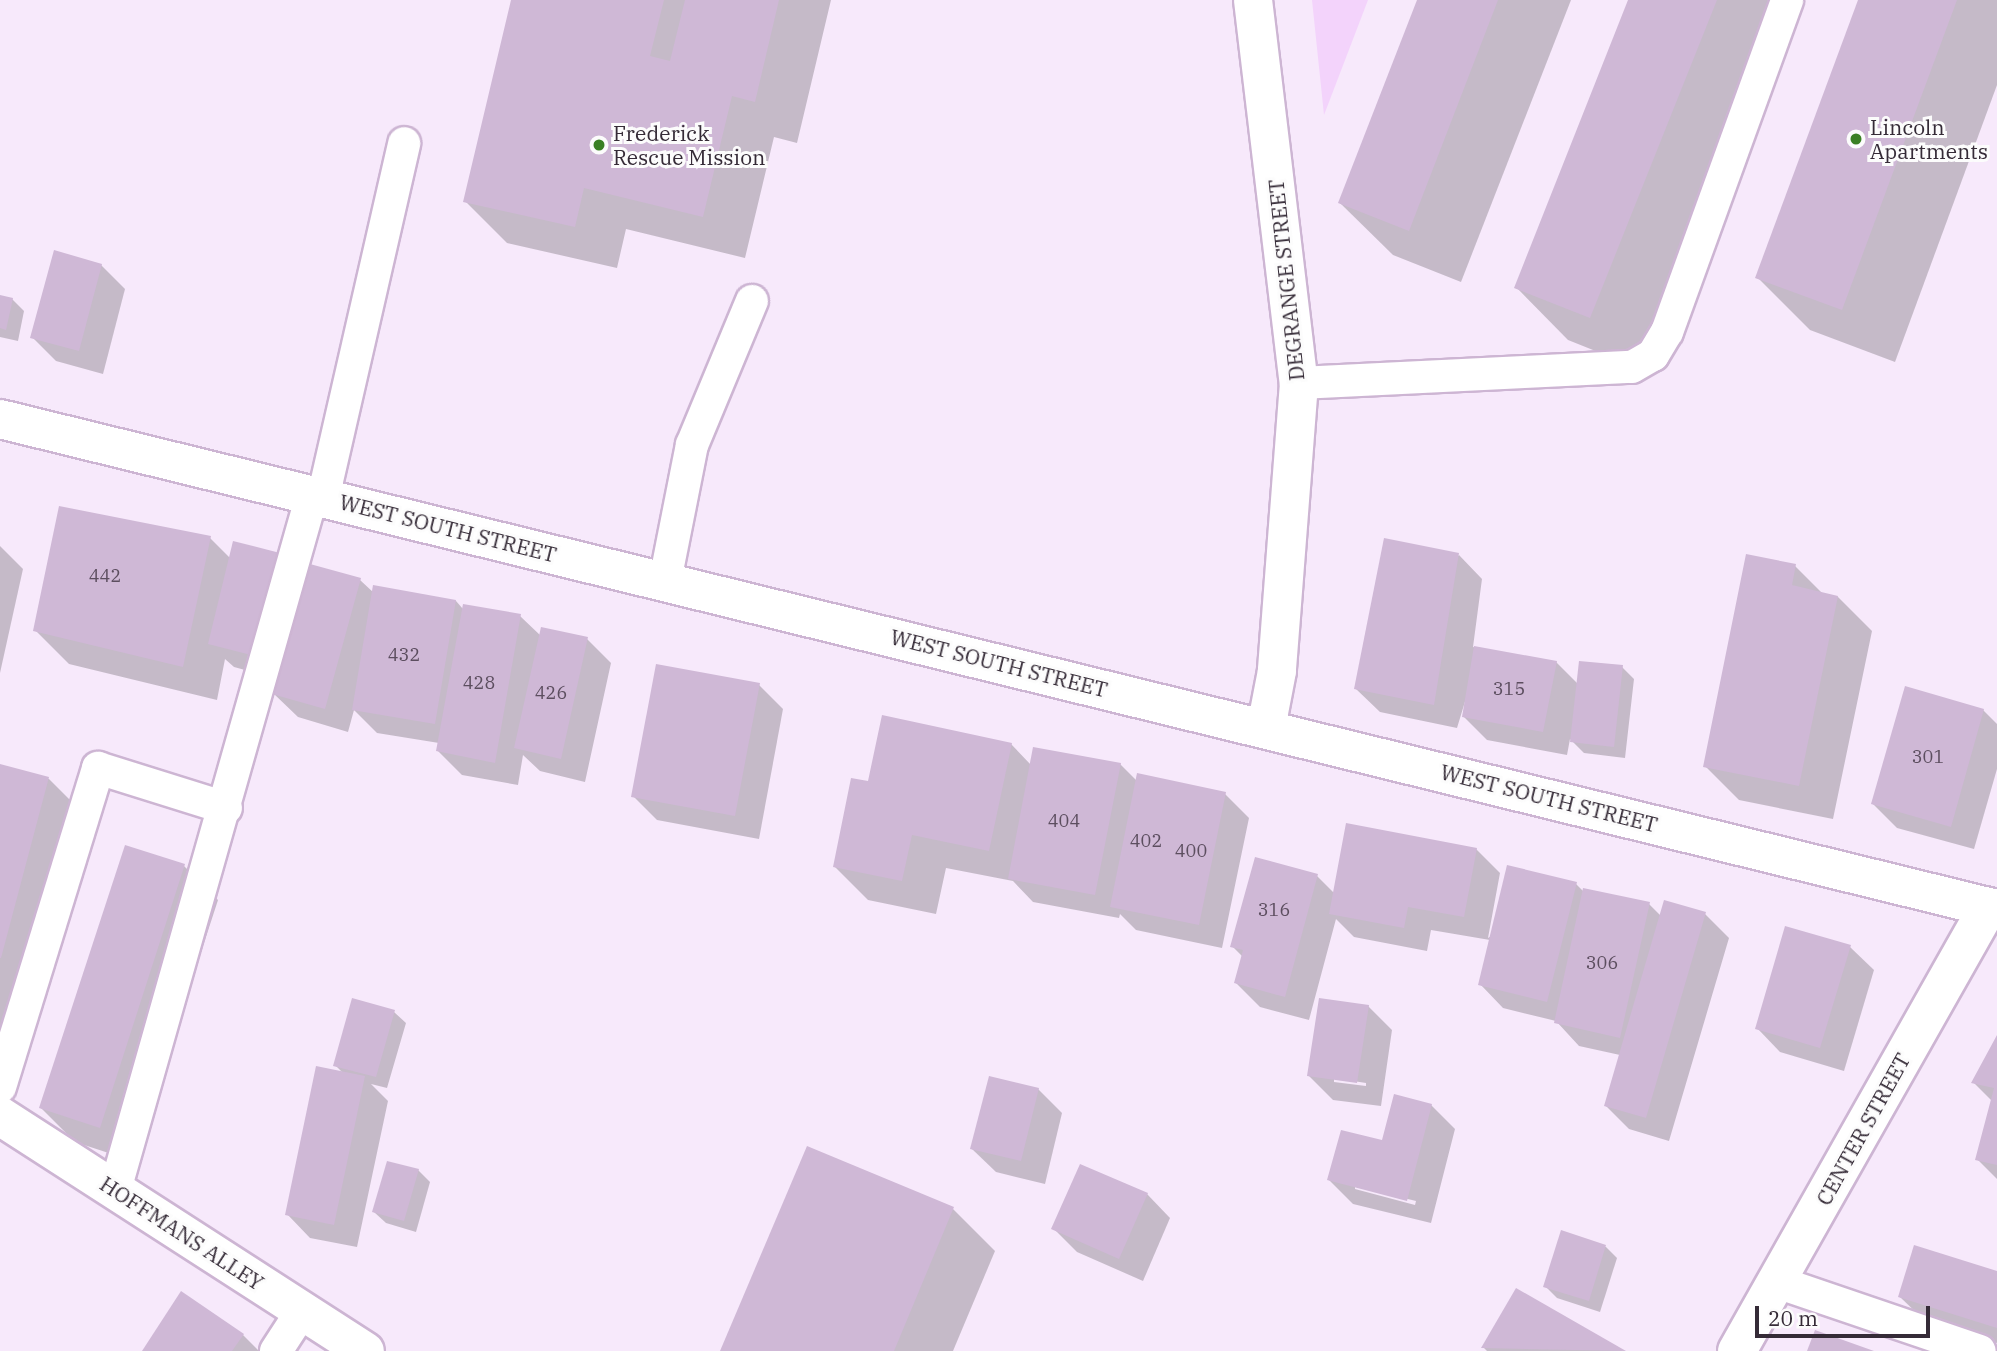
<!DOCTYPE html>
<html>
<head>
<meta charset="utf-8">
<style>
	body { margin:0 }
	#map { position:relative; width:1997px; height:1351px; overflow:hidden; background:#f7e9fb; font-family:"IBM Plex Serif",serif }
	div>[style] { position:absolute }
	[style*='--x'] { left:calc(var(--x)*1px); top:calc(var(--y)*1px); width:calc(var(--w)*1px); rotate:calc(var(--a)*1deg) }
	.green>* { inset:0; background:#f3d3fb }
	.shadow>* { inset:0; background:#0003 }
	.building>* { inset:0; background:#cfb8d6 }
	.roads { filter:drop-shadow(2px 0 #cdb5d3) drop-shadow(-2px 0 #cdb5d3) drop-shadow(0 2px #cdb5d3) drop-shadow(0 -2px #cdb5d3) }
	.lane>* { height:32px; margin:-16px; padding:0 16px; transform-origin:16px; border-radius:16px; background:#fff }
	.street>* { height:38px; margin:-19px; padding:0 19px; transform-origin:19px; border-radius:19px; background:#fff }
	.secondary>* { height:38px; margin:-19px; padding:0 19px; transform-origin:19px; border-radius:19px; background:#fff }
	.primary>* { height:38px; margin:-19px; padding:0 19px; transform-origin:19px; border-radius:19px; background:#fff }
	.dots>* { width:19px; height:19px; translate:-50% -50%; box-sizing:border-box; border:4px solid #fcfcfc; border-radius:50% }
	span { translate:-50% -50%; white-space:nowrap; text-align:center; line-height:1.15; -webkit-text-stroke:6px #fcfcfc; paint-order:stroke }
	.number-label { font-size:18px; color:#5c4e5f }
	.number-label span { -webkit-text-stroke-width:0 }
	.poi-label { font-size:21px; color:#352b37 }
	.left { translate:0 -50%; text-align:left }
	.street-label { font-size:21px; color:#352b37 }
	.scale { position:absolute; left:1755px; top:1306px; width:175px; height:32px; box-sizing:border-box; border:4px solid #352b37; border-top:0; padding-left:9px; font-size:21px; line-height:24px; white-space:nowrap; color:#352b37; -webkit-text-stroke:5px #fcfcfc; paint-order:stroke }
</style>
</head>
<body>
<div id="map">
	<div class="green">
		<i style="clip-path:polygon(1312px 0,1368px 0,1324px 115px)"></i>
	</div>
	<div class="shadow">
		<i style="clip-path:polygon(513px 0,831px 0,797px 143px,774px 137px,745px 258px,626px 229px,617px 268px,507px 243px,465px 201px)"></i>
		<i style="clip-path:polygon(1419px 0,1571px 0,1461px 282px,1393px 255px,1340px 203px)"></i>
		<i style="clip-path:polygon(1630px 0,1790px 0,1643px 370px,1568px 340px,1516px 287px)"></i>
		<i style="clip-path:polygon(1860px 0,1997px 0,1997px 85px,1895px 362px,1810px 330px,1757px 277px)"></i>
		<i style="clip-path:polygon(101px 265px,125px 289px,103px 374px,56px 361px,32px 337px)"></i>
		<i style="clip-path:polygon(0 296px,12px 299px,24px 311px,18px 341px,0 337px)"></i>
		<i style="clip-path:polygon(210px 538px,231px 559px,298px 599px,360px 580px,374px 593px,456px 601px,463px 609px,520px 616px,541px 636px,587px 639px,611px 663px,585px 782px,540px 771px,523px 755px,518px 785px,462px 775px,438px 751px,439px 743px,377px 733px,354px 710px,348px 732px,298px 717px,274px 694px,278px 679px,234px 667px,225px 659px,217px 700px,69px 664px,35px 630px)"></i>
		<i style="clip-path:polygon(0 546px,23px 569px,0 673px)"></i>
		<i style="clip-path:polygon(1459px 555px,1482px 579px,1473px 647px,1556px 662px,1578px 684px,1622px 667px,1634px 679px,1625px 758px,1584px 753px,1570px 739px,1567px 755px,1487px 740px,1463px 716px,1467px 695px,1457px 728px,1380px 712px,1356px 689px)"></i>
		<i style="clip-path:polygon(1795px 566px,1823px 594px,1838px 597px,1872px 631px,1833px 819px,1739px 800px,1705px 766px)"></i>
		<i style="clip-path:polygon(759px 685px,783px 709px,759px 839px,657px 820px,633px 796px)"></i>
		<i style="clip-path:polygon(1983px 710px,1997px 724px,1997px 769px,1974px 849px,1897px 828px,1873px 804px)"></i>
		<i style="clip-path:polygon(1011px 744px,1031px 765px,1120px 764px,1138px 782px,1225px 794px,1249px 818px,1222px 948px,1136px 930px,1120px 914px,1119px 918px,1033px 902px,1013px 881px,946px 868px,936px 914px,868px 900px,834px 866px,870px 783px)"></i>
		<i style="clip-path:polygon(0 766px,49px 779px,83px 813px,0 1077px)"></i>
		<i style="clip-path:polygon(1476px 849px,1500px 873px,1488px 938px,1576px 884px,1584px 892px,1649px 904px,1661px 916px,1705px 914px,1729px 938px,1669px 1141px,1629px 1129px,1605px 1105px,1620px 1055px,1579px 1046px,1556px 1021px,1503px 1008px,1480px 984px,1490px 940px,1431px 930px,1427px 951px,1354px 937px,1336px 919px,1309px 1020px,1260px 1007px,1236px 983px,1243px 957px,1232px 946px,1317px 876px,1334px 893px)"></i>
		<i style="clip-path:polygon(184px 866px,218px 900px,133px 1161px,75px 1142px,41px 1108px)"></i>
		<i style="clip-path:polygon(1850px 947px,1874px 970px,1844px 1071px,1780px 1052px,1757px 1028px)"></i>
		<i style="clip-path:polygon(evenodd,1368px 1006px,1392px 1030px,1381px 1106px,1333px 1100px,1309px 1076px,1368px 1006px,1334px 1078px,1366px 1083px,1366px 1086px,1334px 1082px,1334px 1078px)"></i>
		<i style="clip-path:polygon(394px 1012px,406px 1023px,387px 1088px,371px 1084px,388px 1101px,357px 1247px,310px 1238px,287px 1214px,343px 1073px,335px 1065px)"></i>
		<i style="clip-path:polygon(1997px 1038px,1997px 1179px,1977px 1159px,1992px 1101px,1973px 1082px)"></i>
		<i style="clip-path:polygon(1038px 1089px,1062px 1113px,1045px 1184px,996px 1172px,972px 1149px)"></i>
		<i style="clip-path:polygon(evenodd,1431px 1105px,1455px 1129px,1431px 1223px,1353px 1204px,1329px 1180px,1431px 1105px,1355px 1186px,1416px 1201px,1415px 1205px,1355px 1189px,1355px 1186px)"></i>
		<i style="clip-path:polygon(418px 1170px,430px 1182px,416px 1232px,386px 1223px,374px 1212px)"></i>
		<i style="clip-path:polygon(1147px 1194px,1170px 1218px,1143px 1281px,1077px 1252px,1053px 1228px)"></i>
		<i style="clip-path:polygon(953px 1209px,995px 1251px,953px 1351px,722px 1351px)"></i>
		<i style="clip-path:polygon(1562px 1232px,1606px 1247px,1617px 1258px,1600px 1312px,1557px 1298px,1545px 1286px)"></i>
		<i style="clip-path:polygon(1997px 1273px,1997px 1343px,1924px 1320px,1900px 1297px)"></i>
		<i style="clip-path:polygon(1517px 1290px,1623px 1351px,1487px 1351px,1483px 1347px)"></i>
		<i style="clip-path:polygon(243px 1335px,259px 1351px,144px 1351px)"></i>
	</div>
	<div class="building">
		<i style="clip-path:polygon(511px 0,664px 0,650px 56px,670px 61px,685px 0,779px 0,755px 102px,732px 96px,703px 217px,584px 188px,575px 227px,463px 202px)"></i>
		<i style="clip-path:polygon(1417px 0,1498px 0,1409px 231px,1338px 203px)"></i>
		<i style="clip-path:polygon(1628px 0,1717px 0,1590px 318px,1514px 288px)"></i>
		<i style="clip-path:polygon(1858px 0,1957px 0,1842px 310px,1755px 278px)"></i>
		<i style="clip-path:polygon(54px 250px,102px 264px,79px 351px,30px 338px)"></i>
		<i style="clip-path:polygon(0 295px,13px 298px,6px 330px,0 328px)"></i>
		<i style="clip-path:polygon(59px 506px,211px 536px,183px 667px,33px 631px)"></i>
		<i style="clip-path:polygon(1384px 538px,1459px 553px,1434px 705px,1354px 689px)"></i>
		<i style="clip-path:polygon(233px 541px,280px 553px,255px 656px,208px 644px)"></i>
		<i style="clip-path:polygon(1746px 554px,1796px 564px,1792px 585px,1838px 596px,1799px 786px,1703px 767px)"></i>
		<i style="clip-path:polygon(310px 564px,361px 578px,325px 709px,272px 694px)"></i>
		<i style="clip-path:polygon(373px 585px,456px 600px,435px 724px,352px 710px)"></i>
		<i style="clip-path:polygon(463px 604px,521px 614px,495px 763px,436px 751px)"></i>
		<i style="clip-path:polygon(541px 627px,588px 637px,561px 759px,514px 748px)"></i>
		<i style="clip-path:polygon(1474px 646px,1557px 661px,1543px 732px,1462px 717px)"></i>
		<i style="clip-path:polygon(1579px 661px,1623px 665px,1614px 747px,1570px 742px)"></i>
		<i style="clip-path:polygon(656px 664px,760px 683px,735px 816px,631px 797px)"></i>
		<i style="clip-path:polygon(1905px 686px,1984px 709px,1951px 827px,1871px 804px)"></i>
		<i style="clip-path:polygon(882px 715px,1012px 743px,989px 851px,912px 835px,902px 881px,833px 867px,851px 778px,868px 781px)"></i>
		<i style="clip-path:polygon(1033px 747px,1121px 763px,1095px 895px,1008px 879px)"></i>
		<i style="clip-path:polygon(0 764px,49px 777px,1px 958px,0 958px)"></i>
		<i style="clip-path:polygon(1137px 773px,1226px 792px,1199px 925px,1110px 907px)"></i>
		<i style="clip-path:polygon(1346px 823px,1477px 848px,1464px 917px,1408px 907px,1404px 928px,1329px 914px)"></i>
		<i style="clip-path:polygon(125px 845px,185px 864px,100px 1128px,39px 1108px)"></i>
		<i style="clip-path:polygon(1255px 857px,1318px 874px,1285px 997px,1234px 983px,1243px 950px,1230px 947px)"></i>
		<i style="clip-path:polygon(1507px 865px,1577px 882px,1547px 1002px,1478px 985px)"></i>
		<i style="clip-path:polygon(1583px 888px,1650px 902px,1620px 1038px,1554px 1023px)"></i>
		<i style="clip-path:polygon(1664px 900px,1706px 912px,1646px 1118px,1604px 1106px)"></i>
		<i style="clip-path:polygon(1785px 926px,1851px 945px,1820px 1048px,1755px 1029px)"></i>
		<i style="clip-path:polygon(352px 998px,395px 1010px,376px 1077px,333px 1066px)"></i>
		<i style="clip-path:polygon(1319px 998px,1369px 1005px,1357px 1083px,1307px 1076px)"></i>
		<i style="clip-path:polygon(1997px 1035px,1997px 1165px,1975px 1160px,1994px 1088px,1971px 1083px)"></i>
		<i style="clip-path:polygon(316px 1066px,365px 1076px,334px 1225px,285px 1215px)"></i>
		<i style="clip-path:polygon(989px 1076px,1039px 1088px,1021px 1161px,970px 1149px)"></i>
		<i style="clip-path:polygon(1394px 1094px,1432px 1104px,1407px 1201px,1327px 1180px,1341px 1130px,1382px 1140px)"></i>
		<i style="clip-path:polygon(807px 1146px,954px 1207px,894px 1351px,720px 1351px)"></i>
		<i style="clip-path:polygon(387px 1161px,419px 1169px,404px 1221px,372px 1212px)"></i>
		<i style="clip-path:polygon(1080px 1164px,1148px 1193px,1119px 1259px,1051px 1229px)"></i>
		<i style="clip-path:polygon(1561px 1230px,1606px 1245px,1589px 1301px,1543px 1287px)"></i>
		<i style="clip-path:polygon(1914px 1245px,1997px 1271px,1997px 1328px,1898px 1297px)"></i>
		<i style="clip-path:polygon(1516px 1288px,1626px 1351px,1481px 1348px)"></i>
		<i style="clip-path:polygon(181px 1291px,244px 1334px,232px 1351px,142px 1351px)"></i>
		<i style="clip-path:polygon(1815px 1330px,1874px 1351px,1807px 1351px)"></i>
	</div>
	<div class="roads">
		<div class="lane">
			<i style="--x:1299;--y:383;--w:333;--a:-2.8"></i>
			<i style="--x:1632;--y:367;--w:24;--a:-30"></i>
			<i style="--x:1653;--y:355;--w:27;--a:-59"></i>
			<i style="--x:1667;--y:332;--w:353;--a:-70.1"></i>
			<i style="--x:323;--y:498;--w:364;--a:-77.1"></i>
			<i style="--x:665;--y:581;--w:139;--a:-78.8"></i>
			<i style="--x:692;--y:445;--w:156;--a:-67.4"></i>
			<i style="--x:0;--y:1087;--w:334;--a:-72.9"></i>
			<i style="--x:98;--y:768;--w:134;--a:17.4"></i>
			<i style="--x:115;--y:1190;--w:722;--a:-74.17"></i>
			<i style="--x:1777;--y:1282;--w:214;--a:18.8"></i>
			<i style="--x:276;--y:1351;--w:48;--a:-57"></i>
		</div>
		<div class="street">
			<i style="--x:0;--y:1116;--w:434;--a:32.8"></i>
		</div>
		<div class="secondary">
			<i style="--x:1253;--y:0;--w:386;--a:83.2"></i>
			<i style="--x:1299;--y:383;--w:289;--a:94.4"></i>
			<i style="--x:1277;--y:671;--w:58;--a:100.9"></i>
			<i style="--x:1737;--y:1351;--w:510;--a:-60.52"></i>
		</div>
		<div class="primary">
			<i style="--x:0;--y:419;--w:2056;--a:13.79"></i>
		</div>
	</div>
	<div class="dots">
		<i style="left:1856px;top:139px;background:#3a8024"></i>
		<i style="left:599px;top:145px;background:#3a8024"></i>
	</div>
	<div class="number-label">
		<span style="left:105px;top:576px">442</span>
		<span style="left:404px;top:655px">432</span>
		<span style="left:479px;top:683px">428</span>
		<span style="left:1509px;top:689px">315</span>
		<span style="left:551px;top:693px">426</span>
		<span style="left:1928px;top:757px">301</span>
		<span style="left:1064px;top:821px">404</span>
		<span style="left:1146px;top:841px">402</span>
		<span style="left:1191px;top:851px">400</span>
		<span style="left:1274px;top:910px">316</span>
		<span style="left:1602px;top:963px">306</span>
	</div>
	<div class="poi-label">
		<span class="left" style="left:1870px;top:139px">Lincoln<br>Apartments</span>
		<span class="left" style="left:613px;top:145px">Frederick<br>Rescue Mission</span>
	</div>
	<div class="street-label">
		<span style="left:1286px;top:280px;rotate:-96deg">DEGRANGE STREET</span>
		<span style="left:448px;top:528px;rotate:14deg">WEST SOUTH STREET</span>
		<span style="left:999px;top:663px;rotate:14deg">WEST SOUTH STREET</span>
		<span style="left:1549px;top:798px;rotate:14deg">WEST SOUTH STREET</span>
		<span style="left:1863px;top:1129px;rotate:-61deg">CENTER STREET</span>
		<span style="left:182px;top:1233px;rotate:33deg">HOFFMANS ALLEY</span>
	</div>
	<div class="scale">20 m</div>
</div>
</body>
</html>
